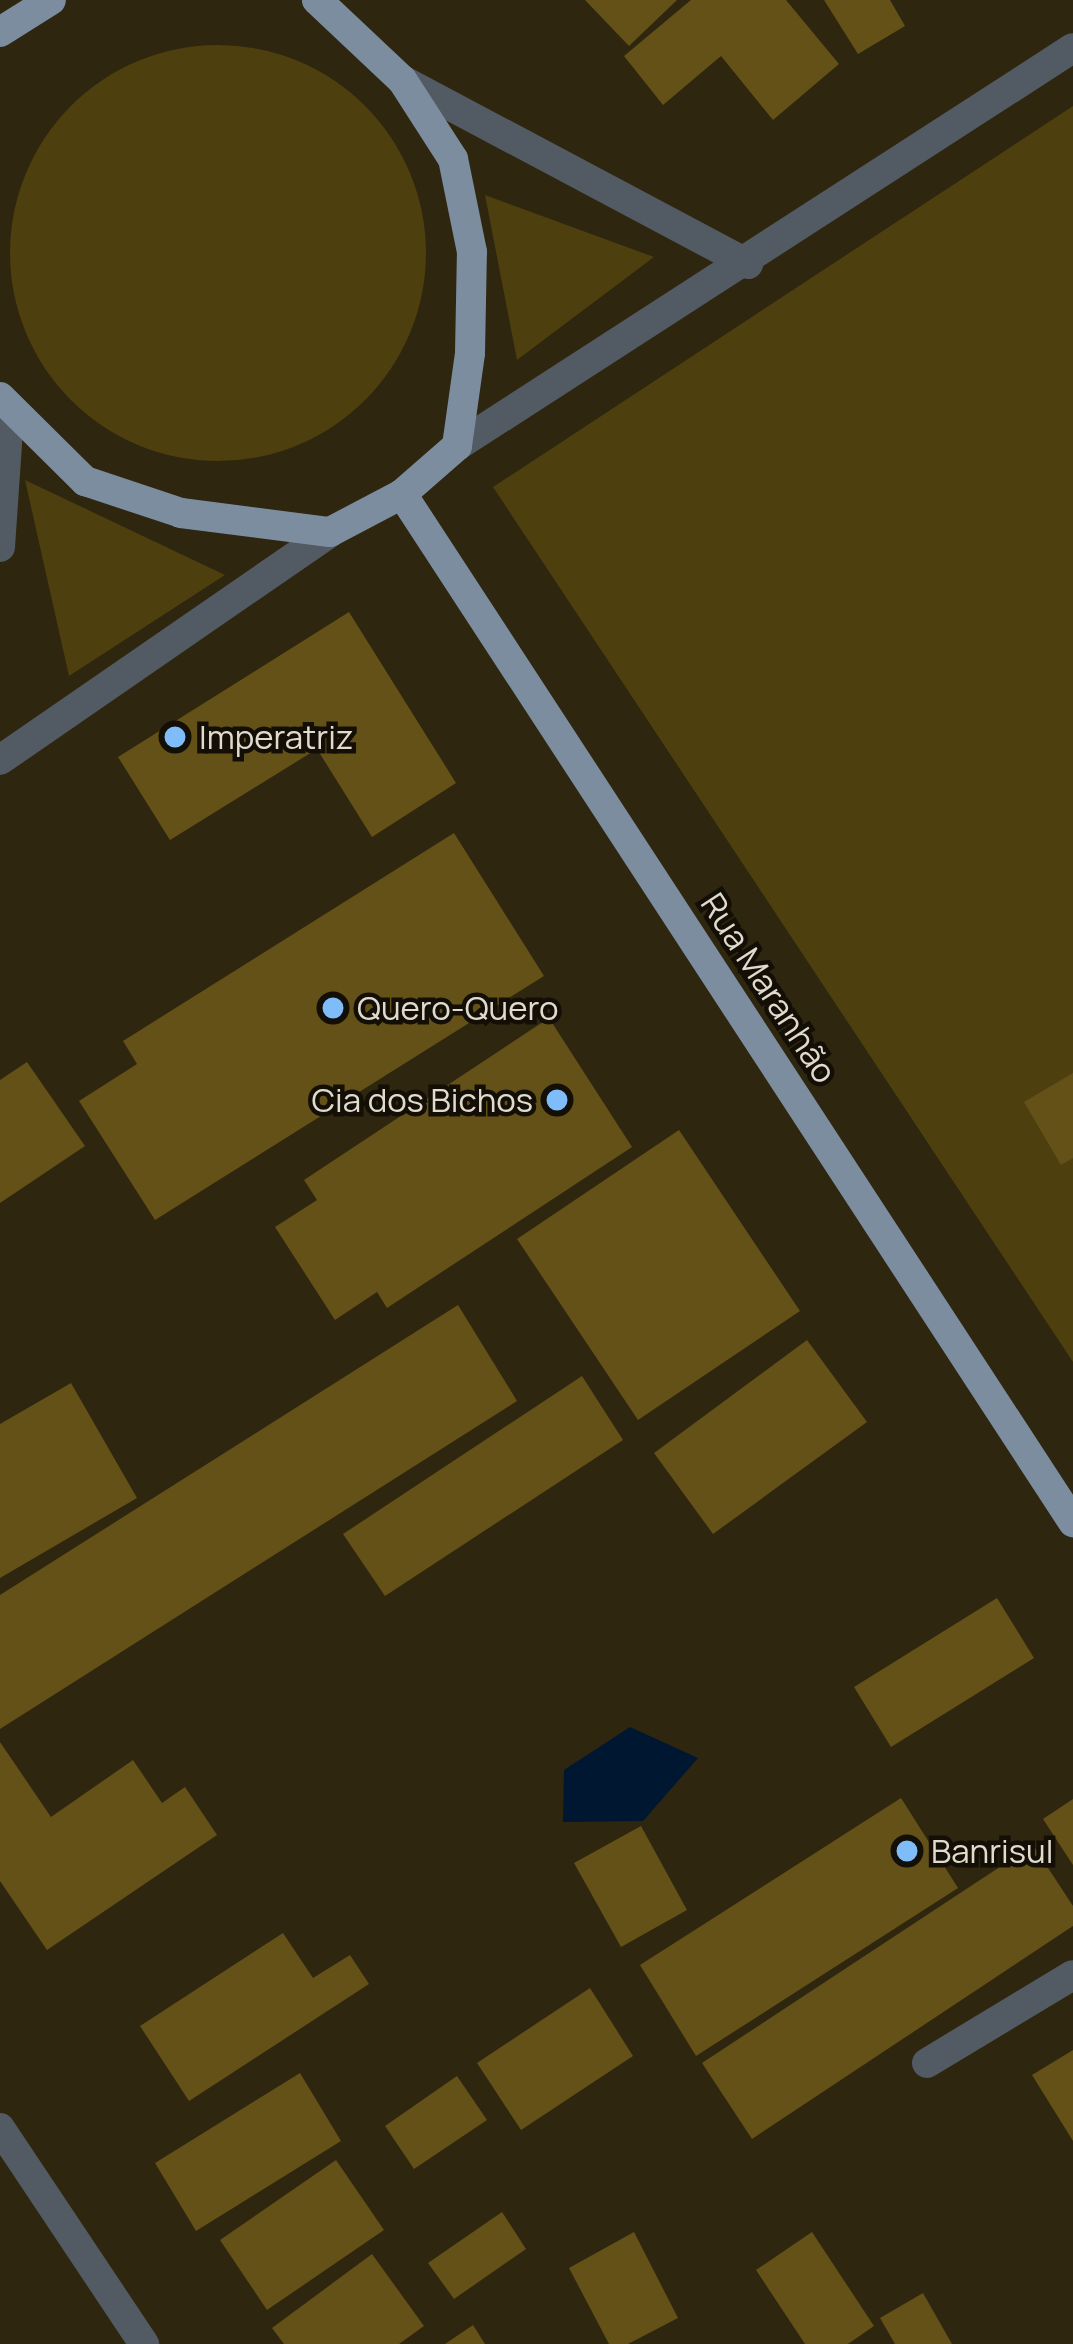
<!DOCTYPE html>
<html>
<head>
<meta charset="utf-8">
<style>
	body { margin:0 }
	#map { position:relative; width:1073px; height:2344px; overflow:hidden; background:#2e260f; font-family:Manrope,sans-serif }
	div>[style] { position:absolute }
	[style*='--x'] { left:calc(var(--x)*1px); top:calc(var(--y)*1px); width:calc(var(--w)*1px); rotate:calc(var(--a)*1deg) }
	.green>* { inset:0; background:#4e3f0f }
	.round { border-radius:50% }
	.water>* { inset:0; background:#001731 }
	.building>* { inset:0; background:#645118 }
	.minor>* { height:30px; margin:-15px; padding:0 15px; transform-origin:15px; border-radius:15px; background:#525a63 }
	.major>* { height:30px; margin:-15px; padding:0 15px; transform-origin:15px; border-radius:15px; background:#7c8d9f }
	.dots>* { width:33px; height:33px; translate:-50% -50%; box-sizing:border-box; border:6px solid #130f06; border-radius:50% }
	span { translate:-50% -50%; white-space:nowrap; text-align:center; line-height:1.15; -webkit-text-stroke:9px #130f06; paint-order:stroke }
	.poi-label { font-size:33px; color:#e0dbcd }
	.left { translate:0 -50%; text-align:left }
	.right { translate:-100% -50%; text-align:right }
	.street-label { font-size:33px; color:#e0dbcd }
</style>
</head>
<body>
<div id="map">
	<div class="green">
		<i class="round" style="left:10px;top:45px;width:416px;height:416px"></i>
		<i style="clip-path:polygon(1073px 106px,1073px 1362px,493px 487px)"></i>
		<i style="clip-path:polygon(485px 195px,654px 257px,517px 360px)"></i>
		<i style="clip-path:polygon(25px 480px,225px 575px,69px 676px)"></i>
	</div>
	<div class="water">
		<i style="clip-path:polygon(630px 1727px,698px 1758px,643px 1821px,563px 1822px,564px 1770px)"></i>
	</div>
	<div class="building">
		<i style="clip-path:polygon(585px 0,677px 0,629px 46px)"></i>
		<i style="clip-path:polygon(691px 0,786px 0,839px 64px,773px 120px,721px 56px,663px 105px,624px 56px)"></i>
		<i style="clip-path:polygon(824px 0,890px 0,905px 26px,858px 54px)"></i>
		<i style="clip-path:polygon(349px 612px,456px 783px,372px 837px,317px 749px,170px 840px,118px 757px)"></i>
		<i style="clip-path:polygon(454px 833px,544px 976px,155px 1220px,79px 1101px,137px 1064px,123px 1041px)"></i>
		<i style="clip-path:polygon(549px 1018px,632px 1147px,387px 1308px,377px 1292px,335px 1320px,275px 1227px,317px 1200px,304px 1180px)"></i>
		<i style="clip-path:polygon(27px 1062px,85px 1146px,0 1203px,0 1080px)"></i>
		<i style="clip-path:polygon(1073px 1073px,1073px 1158px,1061px 1165px,1024px 1102px)"></i>
		<i style="clip-path:polygon(679px 1130px,800px 1311px,638px 1420px,517px 1239px)"></i>
		<i style="clip-path:polygon(458px 1305px,517px 1401px,0 1729px,0 1595px)"></i>
		<i style="clip-path:polygon(807px 1340px,867px 1422px,713px 1534px,654px 1453px)"></i>
		<i style="clip-path:polygon(582px 1376px,623px 1440px,385px 1596px,343px 1534px)"></i>
		<i style="clip-path:polygon(71px 1383px,137px 1498px,0 1578px,0 1424px)"></i>
		<i style="clip-path:polygon(997px 1598px,1034px 1658px,891px 1747px,854px 1687px)"></i>
		<i style="clip-path:polygon(0 1742px,51px 1817px,133px 1760px,162px 1803px,185px 1787px,217px 1835px,47px 1950px,0 1881px)"></i>
		<i style="clip-path:polygon(901px 1798px,958px 1888px,696px 2056px,640px 1965px)"></i>
		<i style="clip-path:polygon(1073px 1799px,1073px 1865px,1043px 1819px)"></i>
		<i style="clip-path:polygon(641px 1826px,687px 1910px,621px 1947px,574px 1863px)"></i>
		<i style="clip-path:polygon(1033px 1845px,1073px 1906px,1073px 1926px,752px 2139px,702px 2063px)"></i>
		<i style="clip-path:polygon(283px 1933px,313px 1978px,350px 1955px,369px 1984px,189px 2101px,140px 2026px)"></i>
		<i style="clip-path:polygon(590px 1988px,633px 2056px,521px 2130px,477px 2063px)"></i>
		<i style="clip-path:polygon(1073px 2050px,1073px 2141px,1032px 2075px)"></i>
		<i style="clip-path:polygon(300px 2073px,341px 2141px,196px 2231px,155px 2163px)"></i>
		<i style="clip-path:polygon(457px 2076px,487px 2120px,414px 2169px,385px 2126px)"></i>
		<i style="clip-path:polygon(336px 2160px,384px 2230px,267px 2310px,220px 2240px)"></i>
		<i style="clip-path:polygon(502px 2212px,526px 2249px,454px 2299px,428px 2263px)"></i>
		<i style="clip-path:polygon(634px 2232px,678px 2318px,628px 2344px,609px 2344px,569px 2268px)"></i>
		<i style="clip-path:polygon(812px 2232px,874px 2326px,848px 2344px,805px 2344px,756px 2270px)"></i>
		<i style="clip-path:polygon(372px 2254px,424px 2326px,399px 2344px,284px 2344px,272px 2328px)"></i>
		<i style="clip-path:polygon(923px 2293px,952px 2344px,895px 2344px,880px 2318px)"></i>
		<i style="clip-path:polygon(473px 2325px,485px 2344px,445px 2344px)"></i>
	</div>
	<div class="minor">
		<i style="--x:402;--y:80;--w:392;--a:28"></i>
		<i style="--x:457;--y:446;--w:733;--a:-32.87"></i>
		<i style="--x:0;--y:547;--w:133;--a:-86.1"></i>
		<i style="--x:0;--y:760;--w:401;--a:-34.6"></i>
		<i style="--x:927;--y:2063;--w:170;--a:-31.1"></i>
		<i style="--x:0;--y:2128;--w:260;--a:56.3"></i>
	</div>
	<div class="major">
		<i style="--x:0;--y:32;--w:60;--a:-32.1"></i>
		<i style="--x:0;--y:397;--w:120;--a:44.7"></i>
		<i style="--x:85;--y:481;--w:101;--a:18.4"></i>
		<i style="--x:181;--y:513;--w:150;--a:7.3"></i>
		<i style="--x:330;--y:532;--w:81;--a:-27.8"></i>
		<i style="--x:402;--y:494;--w:73;--a:-41.1"></i>
		<i style="--x:457;--y:446;--w:94;--a:-82"></i>
		<i style="--x:470;--y:353;--w:101;--a:-88.9"></i>
		<i style="--x:472;--y:252;--w:95;--a:-101.5"></i>
		<i style="--x:453;--y:159;--w:94;--a:-122.8"></i>
		<i style="--x:402;--y:80;--w:117;--a:-136.7"></i>
		<i style="--x:402;--y:494;--w:1228;--a:56.87"></i>
	</div>
	<div class="dots">
		<i style="left:175px;top:737px;background:#7fbdfa"></i>
		<i style="left:333px;top:1008px;background:#7fbdfa"></i>
		<i style="left:557px;top:1100px;background:#7fbdfa"></i>
		<i style="left:907px;top:1851px;background:#7fbdfa"></i>
	</div>
	<div class="poi-label">
		<span class="left" style="left:199px;top:737px">Imperatriz</span>
		<span class="left" style="left:357px;top:1008px">Quero-Quero</span>
		<span class="right" style="left:533px;top:1100px">Cia dos Bichos</span>
		<span class="left" style="left:931px;top:1851px">Banrisul</span>
	</div>
	<div class="street-label">
		<span style="left:769px;top:988px;rotate:57deg">Rua Maranhão</span>
	</div>
</div>
</body>
</html>
